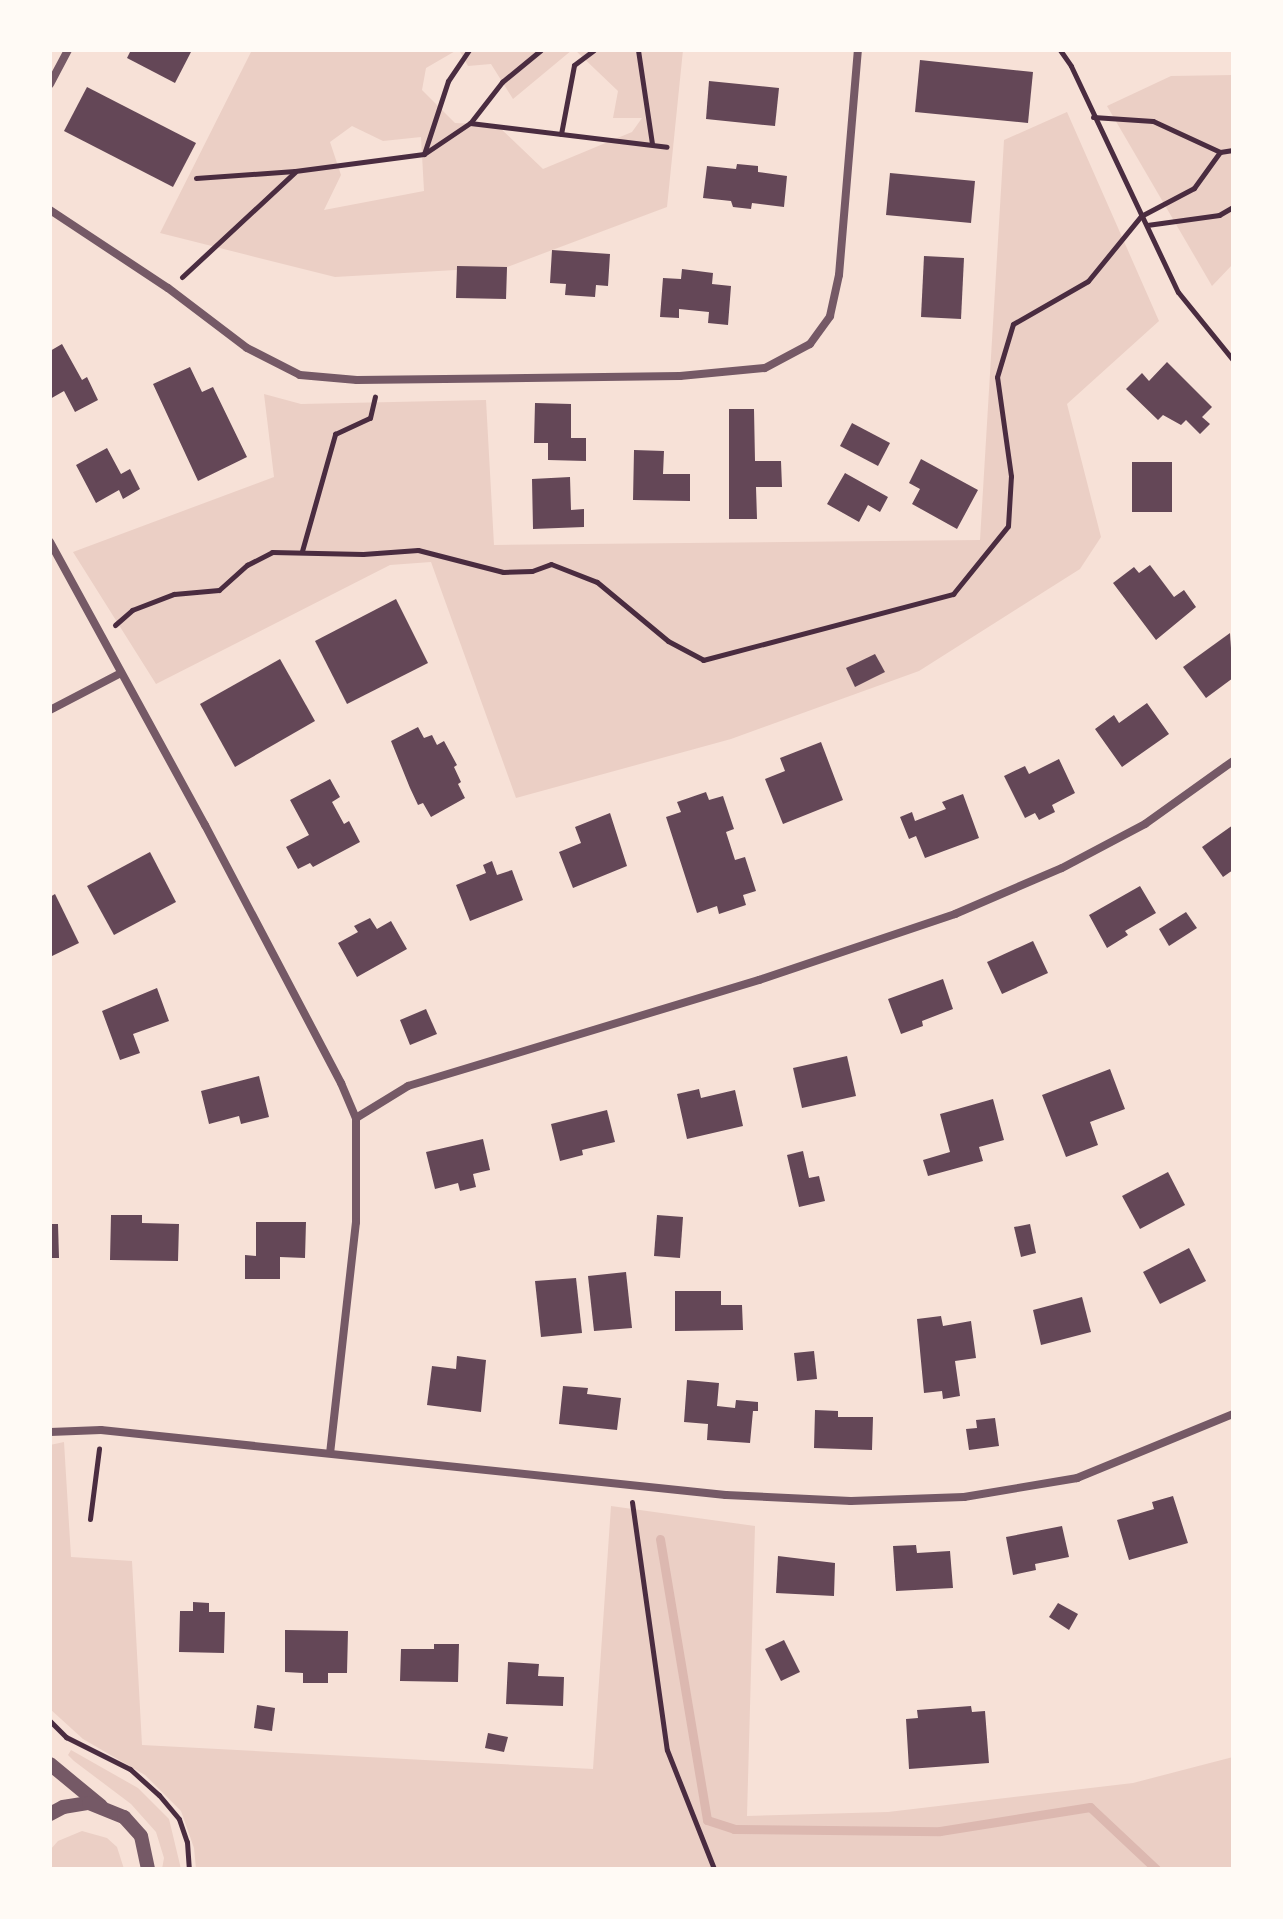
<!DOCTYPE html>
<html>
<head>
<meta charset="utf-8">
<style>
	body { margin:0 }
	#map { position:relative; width:1283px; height:1919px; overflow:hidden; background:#f7e1d7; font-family:"Exo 2",sans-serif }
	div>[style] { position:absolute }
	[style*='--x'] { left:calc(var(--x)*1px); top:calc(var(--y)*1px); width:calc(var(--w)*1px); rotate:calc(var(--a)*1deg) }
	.green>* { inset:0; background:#ebcfc5 }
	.stream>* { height:9px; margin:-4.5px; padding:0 4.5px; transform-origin:4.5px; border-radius:4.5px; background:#dcb8b0 }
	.building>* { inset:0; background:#644757 }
	.path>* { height:5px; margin:-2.5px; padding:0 2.5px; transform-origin:2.5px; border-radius:2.5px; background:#4a2c40 }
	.minor>* { height:8px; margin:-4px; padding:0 4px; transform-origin:4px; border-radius:4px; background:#755966 }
	.tertiary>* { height:14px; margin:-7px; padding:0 7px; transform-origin:7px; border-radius:7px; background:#755966 }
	span { translate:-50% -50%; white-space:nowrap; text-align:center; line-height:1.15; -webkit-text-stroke:6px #fffaf5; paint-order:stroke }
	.frame { position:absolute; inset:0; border:52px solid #fffaf5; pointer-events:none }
</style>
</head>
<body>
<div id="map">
	<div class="green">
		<i style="clip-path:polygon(evenodd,252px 50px,457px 50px,426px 68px,422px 90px,455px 123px,497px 125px,543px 169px,632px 132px,642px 118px,613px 118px,618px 91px,575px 50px,683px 50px,667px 207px,507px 267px,335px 277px,160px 233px,252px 50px,352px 126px,383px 141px,421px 137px,424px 191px,324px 210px,341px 175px,330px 142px,352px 126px)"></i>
		<i style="clip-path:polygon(459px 50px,572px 50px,513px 99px,491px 64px,468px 66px)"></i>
		<i style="clip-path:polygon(1233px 75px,1233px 264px,1212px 286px,1107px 106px,1171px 76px)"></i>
		<i style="clip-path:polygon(1067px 112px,1159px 321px,1067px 404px,1101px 537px,1080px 569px,919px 671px,731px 739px,516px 798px,431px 562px,390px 565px,156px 684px,73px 552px,274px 477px,264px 394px,301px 404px,486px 400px,494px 545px,980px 540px,1004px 140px)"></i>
		<i style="clip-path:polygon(64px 1442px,71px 1557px,132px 1561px,142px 1745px,593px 1769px,611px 1506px,755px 1526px,747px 1816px,888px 1812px,1133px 1783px,1233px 1757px,1233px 1869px,196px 1869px,194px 1848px,181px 1811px,145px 1775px,83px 1739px,50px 1709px,50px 1445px)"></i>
		<i style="clip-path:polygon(71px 1750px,138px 1788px,169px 1819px,181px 1869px,162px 1869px,164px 1858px,156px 1832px,131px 1804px,74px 1761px,68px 1755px)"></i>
		<i style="clip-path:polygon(82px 1831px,107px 1838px,117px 1847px,124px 1869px,50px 1869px,50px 1850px,58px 1841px)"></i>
	</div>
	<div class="stream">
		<i style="--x:660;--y:1539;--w:285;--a:80.5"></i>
		<i style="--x:707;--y:1820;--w:28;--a:18"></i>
		<i style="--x:734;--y:1829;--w:206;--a:0.6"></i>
		<i style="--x:940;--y:1831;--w:152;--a:-9.1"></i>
		<i style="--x:1090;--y:1807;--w:91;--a:43.2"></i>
	</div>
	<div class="building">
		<i style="clip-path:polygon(131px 50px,192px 50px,175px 83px,127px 58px)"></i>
		<i style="clip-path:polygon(920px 60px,1033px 72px,1028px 123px,915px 112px)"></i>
		<i style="clip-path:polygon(709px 81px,779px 88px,775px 126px,706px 119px)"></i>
		<i style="clip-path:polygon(87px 87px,196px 143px,173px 187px,64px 131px)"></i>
		<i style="clip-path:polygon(737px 164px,758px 166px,758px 172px,787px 176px,784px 207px,752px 203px,751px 209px,733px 207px,731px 201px,703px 198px,707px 166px,736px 169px)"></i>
		<i style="clip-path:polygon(890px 173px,975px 181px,971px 223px,886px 215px)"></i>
		<i style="clip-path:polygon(552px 250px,610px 254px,608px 286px,596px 285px,595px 297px,565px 295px,566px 284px,550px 283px)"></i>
		<i style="clip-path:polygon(924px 256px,964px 258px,961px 319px,921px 317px)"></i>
		<i style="clip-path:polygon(457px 266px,507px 267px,506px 299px,456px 298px)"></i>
		<i style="clip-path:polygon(682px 269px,713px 273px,712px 284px,731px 286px,728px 325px,708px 323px,709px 312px,679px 309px,679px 318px,660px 317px,663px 278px,681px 279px)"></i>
		<i style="clip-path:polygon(62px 344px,82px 380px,87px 377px,98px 400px,75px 412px,64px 391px,50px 399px,50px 351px)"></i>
		<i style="clip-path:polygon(1167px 362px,1212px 407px,1202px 417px,1210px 424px,1200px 434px,1186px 420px,1181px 425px,1163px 415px,1158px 420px,1126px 389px,1142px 373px,1149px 381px)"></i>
		<i style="clip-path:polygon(190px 367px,202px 392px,213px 387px,247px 457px,198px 481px,153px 384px)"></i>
		<i style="clip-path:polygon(535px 403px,571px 404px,571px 438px,586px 438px,586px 461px,548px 460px,548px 443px,534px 443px)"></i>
		<i style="clip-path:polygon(729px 409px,754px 409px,755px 461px,781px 461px,782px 487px,756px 487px,757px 519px,729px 519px)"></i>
		<i style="clip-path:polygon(852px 423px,890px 443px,878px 466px,840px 446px)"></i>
		<i style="clip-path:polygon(107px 448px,121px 474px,130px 469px,140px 489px,123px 499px,119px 490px,96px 503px,76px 465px)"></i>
		<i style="clip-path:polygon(634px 450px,664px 451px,663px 474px,690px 474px,690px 501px,633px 500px)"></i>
		<i style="clip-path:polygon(921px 459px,978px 490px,957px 529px,912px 504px,920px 489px,909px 483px)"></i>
		<i style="clip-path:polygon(1132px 462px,1172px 462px,1172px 512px,1132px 512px)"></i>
		<i style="clip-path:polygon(845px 473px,888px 497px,880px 512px,868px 505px,859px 522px,827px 504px)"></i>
		<i style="clip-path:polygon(570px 477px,571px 510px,584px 509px,584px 527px,533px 529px,532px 479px)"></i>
		<i style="clip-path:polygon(1150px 565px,1174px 597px,1184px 590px,1196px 607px,1156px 640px,1113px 583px,1134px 567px,1139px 573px)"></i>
		<i style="clip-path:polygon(396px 599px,428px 663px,347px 704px,315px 641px)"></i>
		<i style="clip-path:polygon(1230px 633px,1233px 678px,1206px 698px,1183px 667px)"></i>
		<i style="clip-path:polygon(875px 654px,885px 672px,855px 687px,846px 668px)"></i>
		<i style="clip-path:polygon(280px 659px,315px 721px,235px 767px,200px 704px)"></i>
		<i style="clip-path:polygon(1147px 703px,1169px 734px,1122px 767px,1095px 729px,1114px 715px,1119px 723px)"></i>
		<i style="clip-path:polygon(418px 727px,424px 738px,432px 735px,437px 745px,444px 741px,457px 765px,454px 767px,461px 782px,458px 784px,465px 798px,431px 817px,423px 803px,418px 805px,410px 788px,391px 741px)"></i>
		<i style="clip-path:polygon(821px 742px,843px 800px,783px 824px,765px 779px,785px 771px,780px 758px)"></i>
		<i style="clip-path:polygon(1059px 759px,1075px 793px,1052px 805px,1055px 812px,1039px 820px,1035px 813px,1025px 818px,1004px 776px,1025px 766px,1029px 774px)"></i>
		<i style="clip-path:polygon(330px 779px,340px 797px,332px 802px,344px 824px,349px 821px,360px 842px,313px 867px,310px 863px,298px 869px,286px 847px,309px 835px,290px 800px)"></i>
		<i style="clip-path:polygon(706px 792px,709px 800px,723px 796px,734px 829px,726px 832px,735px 860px,745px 857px,756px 891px,743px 895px,746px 905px,719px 914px,717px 906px,697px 913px,666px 817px,681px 812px,677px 802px)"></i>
		<i style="clip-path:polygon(963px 794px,979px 838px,925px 858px,916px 836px,909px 839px,900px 817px,912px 812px,915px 821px,946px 809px,942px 802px)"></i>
		<i style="clip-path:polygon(610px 813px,627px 866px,573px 888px,559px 852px,581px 843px,575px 827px)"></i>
		<i style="clip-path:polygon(1233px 825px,1233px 870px,1223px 877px,1202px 847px)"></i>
		<i style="clip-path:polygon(150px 852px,176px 902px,114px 935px,87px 886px)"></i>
		<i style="clip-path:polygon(492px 861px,497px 875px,512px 870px,523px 900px,470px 921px,456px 885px,486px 873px,483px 865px)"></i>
		<i style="clip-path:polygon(1140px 886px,1156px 913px,1125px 931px,1128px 935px,1107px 948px,1089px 915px)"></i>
		<i style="clip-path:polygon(55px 894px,79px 943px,50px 957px,50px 897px)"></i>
		<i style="clip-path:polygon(1186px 912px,1197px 928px,1169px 946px,1159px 929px)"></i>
		<i style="clip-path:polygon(370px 918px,377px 929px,391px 921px,407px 949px,357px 977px,338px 943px,358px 932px,354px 926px)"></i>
		<i style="clip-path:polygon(1033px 941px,1048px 973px,1002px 994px,987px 962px)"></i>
		<i style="clip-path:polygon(943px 979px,953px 1009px,922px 1021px,923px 1026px,901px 1034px,888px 999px)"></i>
		<i style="clip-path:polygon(157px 988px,169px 1021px,133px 1034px,140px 1053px,120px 1060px,102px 1011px)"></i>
		<i style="clip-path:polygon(426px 1009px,437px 1034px,410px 1045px,400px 1020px)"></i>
		<i style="clip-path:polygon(847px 1056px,856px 1096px,802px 1108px,793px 1068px)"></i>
		<i style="clip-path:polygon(1110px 1069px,1125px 1109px,1090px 1122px,1098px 1145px,1066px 1157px,1042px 1095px)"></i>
		<i style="clip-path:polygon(259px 1076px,269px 1117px,241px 1124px,239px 1116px,209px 1124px,201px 1091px)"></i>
		<i style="clip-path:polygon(699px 1089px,701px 1098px,735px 1090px,743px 1126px,687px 1139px,677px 1094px)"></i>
		<i style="clip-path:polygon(993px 1099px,1004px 1140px,979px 1147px,983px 1161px,928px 1176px,923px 1160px,950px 1152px,940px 1114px)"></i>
		<i style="clip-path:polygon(607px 1110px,615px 1142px,582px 1150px,583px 1155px,560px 1161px,551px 1124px)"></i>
		<i style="clip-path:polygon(483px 1139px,490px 1170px,473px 1174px,476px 1187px,460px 1191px,458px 1183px,435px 1189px,426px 1152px)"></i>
		<i style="clip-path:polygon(803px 1151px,809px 1178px,819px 1176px,825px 1201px,799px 1207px,787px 1155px)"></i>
		<i style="clip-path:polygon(1168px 1172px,1185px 1205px,1140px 1229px,1122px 1196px)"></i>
		<i style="clip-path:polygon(111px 1215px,142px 1215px,142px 1223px,179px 1224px,178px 1261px,110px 1260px)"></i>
		<i style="clip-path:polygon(657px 1215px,683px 1217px,680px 1258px,654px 1256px)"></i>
		<i style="clip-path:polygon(256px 1222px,306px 1222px,305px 1258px,280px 1257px,280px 1279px,245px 1279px,245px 1255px,256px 1256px)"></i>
		<i style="clip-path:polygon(50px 1224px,58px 1224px,59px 1258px,50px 1258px)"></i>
		<i style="clip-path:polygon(1030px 1224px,1036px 1253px,1021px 1257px,1014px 1227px)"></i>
		<i style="clip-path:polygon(1189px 1248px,1206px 1281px,1160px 1304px,1143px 1272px)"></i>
		<i style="clip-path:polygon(626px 1272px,632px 1328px,594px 1331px,588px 1276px)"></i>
		<i style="clip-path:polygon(576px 1278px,582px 1333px,541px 1337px,535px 1281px)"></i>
		<i style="clip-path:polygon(675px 1291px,721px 1291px,721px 1305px,742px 1305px,743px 1330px,675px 1331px)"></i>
		<i style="clip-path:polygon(1082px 1297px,1091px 1332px,1041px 1345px,1033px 1310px)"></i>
		<i style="clip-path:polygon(941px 1316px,943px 1326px,971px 1321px,976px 1358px,955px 1361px,960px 1396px,943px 1399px,942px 1391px,924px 1393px,917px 1319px)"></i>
		<i style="clip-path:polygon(814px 1351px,817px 1379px,797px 1381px,794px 1353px)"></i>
		<i style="clip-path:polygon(457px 1356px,486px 1360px,481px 1412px,427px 1405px,432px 1366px,456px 1369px)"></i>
		<i style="clip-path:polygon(687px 1380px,719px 1383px,717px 1406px,735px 1408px,736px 1400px,758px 1402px,758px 1411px,753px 1411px,750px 1443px,707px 1440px,708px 1424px,684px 1422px)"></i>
		<i style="clip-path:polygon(563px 1386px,588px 1388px,587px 1394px,621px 1398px,617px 1430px,559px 1424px)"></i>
		<i style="clip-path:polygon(815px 1410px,838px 1411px,838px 1417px,873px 1417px,872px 1450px,814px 1448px)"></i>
		<i style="clip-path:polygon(995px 1418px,999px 1446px,969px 1450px,966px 1429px,977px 1428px,976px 1420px)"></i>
		<i style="clip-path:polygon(1173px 1496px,1188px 1543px,1129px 1560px,1117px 1520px,1154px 1509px,1152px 1502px)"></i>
		<i style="clip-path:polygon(1062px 1526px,1069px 1557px,1035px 1564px,1036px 1570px,1013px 1575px,1006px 1537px)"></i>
		<i style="clip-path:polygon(916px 1545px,917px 1553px,950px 1551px,953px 1588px,896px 1591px,893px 1546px)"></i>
		<i style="clip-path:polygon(778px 1556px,835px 1563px,834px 1596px,776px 1593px)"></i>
		<i style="clip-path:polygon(193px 1602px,209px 1603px,209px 1612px,225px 1612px,224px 1653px,179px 1652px,180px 1611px,193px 1611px)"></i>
		<i style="clip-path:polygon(1058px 1603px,1078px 1614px,1069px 1630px,1049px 1617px)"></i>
		<i style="clip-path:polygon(285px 1630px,348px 1631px,347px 1673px,328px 1673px,328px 1683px,303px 1683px,303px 1673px,285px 1672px)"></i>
		<i style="clip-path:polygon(784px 1640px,800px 1672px,781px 1681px,765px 1649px)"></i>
		<i style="clip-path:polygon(434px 1644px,459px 1644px,458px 1682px,400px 1681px,401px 1649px,434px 1649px)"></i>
		<i style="clip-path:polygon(508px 1662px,539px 1664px,538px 1676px,564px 1677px,563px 1706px,506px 1704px)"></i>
		<i style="clip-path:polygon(257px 1705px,275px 1708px,272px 1731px,254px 1728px)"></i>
		<i style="clip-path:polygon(971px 1706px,972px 1712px,985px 1711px,989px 1763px,909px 1769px,906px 1719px,918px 1718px,917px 1710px)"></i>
		<i style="clip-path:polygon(488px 1733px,508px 1737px,504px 1752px,485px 1748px)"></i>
	</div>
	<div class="path">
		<i style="--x:638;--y:50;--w:95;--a:81.5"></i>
		<i style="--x:1060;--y:50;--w:19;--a:55"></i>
		<i style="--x:1071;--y:66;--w:250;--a:64.7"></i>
		<i style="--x:1178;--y:292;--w:87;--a:51"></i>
		<i style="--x:1093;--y:117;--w:60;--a:3.8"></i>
		<i style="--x:1153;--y:121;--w:74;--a:24.8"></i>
		<i style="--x:471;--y:122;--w:51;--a:-52.2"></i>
		<i style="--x:502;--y:82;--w:50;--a:-39.4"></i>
		<i style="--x:561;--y:134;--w:70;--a:-79.3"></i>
		<i style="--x:574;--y:65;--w:25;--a:-37"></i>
		<i style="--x:424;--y:154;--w:77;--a:-71.8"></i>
		<i style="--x:448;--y:81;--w:37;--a:-56"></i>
		<i style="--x:196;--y:178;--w:99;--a:-4"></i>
		<i style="--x:295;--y:171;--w:130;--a:-7.5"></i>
		<i style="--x:424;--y:154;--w:55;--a:-34"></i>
		<i style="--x:470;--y:123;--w:198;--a:6.9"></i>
		<i style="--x:1147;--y:225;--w:73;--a:-7.9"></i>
		<i style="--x:1219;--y:215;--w:16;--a:-30"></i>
		<i style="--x:182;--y:277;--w:154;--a:-42.9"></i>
		<i style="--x:302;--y:551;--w:122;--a:-74.2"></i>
		<i style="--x:335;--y:434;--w:38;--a:-25"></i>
		<i style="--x:370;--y:418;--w:22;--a:-77"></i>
		<i style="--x:115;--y:625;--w:23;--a:-41"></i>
		<i style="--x:132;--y:610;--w:45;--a:-20.9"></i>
		<i style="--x:174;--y:594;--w:45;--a:-5.1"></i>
		<i style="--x:219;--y:590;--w:38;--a:-42"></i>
		<i style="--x:247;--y:565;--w:28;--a:-27"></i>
		<i style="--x:272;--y:552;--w:91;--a:1.3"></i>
		<i style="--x:363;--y:554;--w:55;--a:-4.2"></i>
		<i style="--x:418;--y:550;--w:88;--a:14.5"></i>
		<i style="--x:503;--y:572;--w:29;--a:-2"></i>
		<i style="--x:532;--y:571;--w:20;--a:-20"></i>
		<i style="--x:551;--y:564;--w:49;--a:21.4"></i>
		<i style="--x:597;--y:582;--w:92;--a:39.7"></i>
		<i style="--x:668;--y:641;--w:40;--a:28"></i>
		<i style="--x:703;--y:660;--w:259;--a:-14.8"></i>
		<i style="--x:953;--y:594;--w:87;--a:-51"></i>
		<i style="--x:1008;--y:526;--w:50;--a:-86.6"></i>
		<i style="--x:1011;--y:476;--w:100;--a:-98"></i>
		<i style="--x:997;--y:377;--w:55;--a:-73.2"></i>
		<i style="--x:1013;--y:324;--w:86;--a:-29.8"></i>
		<i style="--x:1088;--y:281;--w:84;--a:-50.8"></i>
		<i style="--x:1141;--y:216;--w:60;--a:-27.8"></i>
		<i style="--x:1194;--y:188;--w:44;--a:-54.2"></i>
		<i style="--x:1220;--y:152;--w:13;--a:-9"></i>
		<i style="--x:632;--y:1502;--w:250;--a:82"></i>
		<i style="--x:667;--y:1750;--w:128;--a:68.4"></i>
		<i style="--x:90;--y:1519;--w:71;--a:-82.7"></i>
		<i style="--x:50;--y:1721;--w:23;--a:45"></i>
		<i style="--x:66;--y:1737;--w:72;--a:26.6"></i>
		<i style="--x:130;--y:1769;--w:39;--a:42"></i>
		<i style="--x:159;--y:1795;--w:31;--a:50"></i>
		<i style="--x:179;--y:1819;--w:24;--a:71"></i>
		<i style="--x:187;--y:1842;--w:27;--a:86"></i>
	</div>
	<div class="minor">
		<i style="--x:50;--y:84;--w:38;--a:-62"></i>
		<i style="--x:50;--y:210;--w:141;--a:33.5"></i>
		<i style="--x:168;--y:288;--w:99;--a:37.2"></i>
		<i style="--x:247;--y:348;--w:59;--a:27"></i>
		<i style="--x:300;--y:375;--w:57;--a:5"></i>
		<i style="--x:357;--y:380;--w:323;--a:-0.7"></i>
		<i style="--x:680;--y:376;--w:85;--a:-5.4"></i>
		<i style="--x:765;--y:368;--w:51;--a:-28.1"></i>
		<i style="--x:810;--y:344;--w:34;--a:-54"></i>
		<i style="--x:830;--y:316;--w:42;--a:-77.6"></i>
		<i style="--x:839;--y:275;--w:226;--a:-85.2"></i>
		<i style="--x:50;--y:542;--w:323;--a:61.3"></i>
		<i style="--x:205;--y:825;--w:292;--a:62.2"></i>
		<i style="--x:341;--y:1083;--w:38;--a:67"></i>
		<i style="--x:356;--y:1118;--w:104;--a:90"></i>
		<i style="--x:356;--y:1222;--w:231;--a:96.4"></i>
		<i style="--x:50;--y:710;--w:80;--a:-27.5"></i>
		<i style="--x:356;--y:1118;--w:61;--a:-31.6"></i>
		<i style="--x:408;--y:1086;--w:367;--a:-16.8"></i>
		<i style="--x:759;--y:980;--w:207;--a:-18.6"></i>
		<i style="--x:955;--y:914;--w:116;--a:-23.3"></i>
		<i style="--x:1062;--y:868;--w:94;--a:-27.9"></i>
		<i style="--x:1145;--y:824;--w:108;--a:-35.6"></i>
		<i style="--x:50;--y:1432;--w:51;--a:-2.2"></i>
		<i style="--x:101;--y:1430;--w:628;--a:5.94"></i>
		<i style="--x:726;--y:1495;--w:125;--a:2.7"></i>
		<i style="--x:851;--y:1501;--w:113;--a:-2"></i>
		<i style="--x:964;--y:1497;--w:115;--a:-9.5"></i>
		<i style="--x:1077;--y:1478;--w:169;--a:-22.3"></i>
	</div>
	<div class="tertiary">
		<i style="--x:50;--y:1764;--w:66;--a:39.5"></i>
		<i style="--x:50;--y:1814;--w:15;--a:-28"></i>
		<i style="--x:63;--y:1807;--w:26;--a:-9"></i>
		<i style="--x:89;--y:1803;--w:38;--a:22"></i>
		<i style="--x:124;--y:1817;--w:25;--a:48"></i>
		<i style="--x:141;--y:1836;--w:34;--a:78"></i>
	</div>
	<div class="frame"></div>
</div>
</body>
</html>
